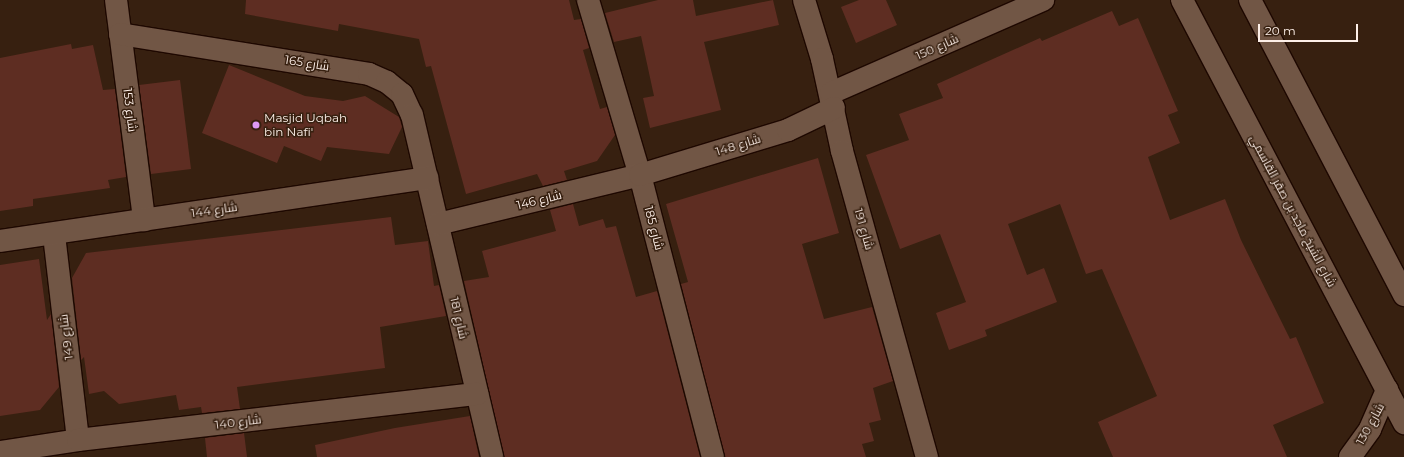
<!DOCTYPE html>
<html>
<head>
<meta charset="utf-8">
<style>
	body { margin:0 }
	#map { position:relative; width:1404px; height:457px; overflow:hidden; background:#372010; font-family:Montserrat,Cairo,sans-serif }
	div>[style] { position:absolute }
	[style*='--x'] { left:calc(var(--x)*1px); top:calc(var(--y)*1px); width:calc(var(--w)*1px); rotate:calc(var(--a)*1deg) }
	.building>* { inset:0; background:#5e2d22 }
	.roads { filter:drop-shadow(1px 0 #1e0800) drop-shadow(-1px 0 #1e0800) drop-shadow(0 1px #1e0800) drop-shadow(0 -1px #1e0800) }
	.minor>* { height:22px; margin:-11px; padding:0 11px; transform-origin:11px; border-radius:11px; background:#715645 }
	.tertiary>* { height:22px; margin:-11px; padding:0 11px; transform-origin:11px; border-radius:11px; background:#715645 }
	.dots>* { width:11px; height:11px; translate:-50% -50%; box-sizing:border-box; border:2px solid #372010; border-radius:50% }
	span { translate:-50% -50%; white-space:nowrap; text-align:center; line-height:1.15; -webkit-text-stroke:3px #372010; paint-order:stroke }
	.street-label { font-size:12px; color:#fdefe8 }
	.poi-label { font-size:12px; color:#fdefe8 }
	.left { translate:0 -50%; text-align:left }
	.scale { position:absolute; left:1258px; top:24px; width:100px; height:18px; box-sizing:border-box; border:2px solid #fdefe8; border-top:0; padding-left:5px; font-size:12px; line-height:14px; white-space:nowrap; color:#fdefe8; -webkit-text-stroke:3px #372010; paint-order:stroke }
</style>
</head>
<body>
<div id="map">
	<div class="building">
		<i style="clip-path:polygon(246px 0,569px 0,574px 20px,581px 19px,589px 48px,583px 50px,600px 109px,607px 107px,615px 135px,597px 161px,564px 171px,567px 180px,543px 186px,537px 174px,466px 194px,431px 66px,426px 67px,419px 39px,339px 24px,338px 31px,245px 14px)"></i>
		<i style="clip-path:polygon(658px 0,693px 0,696px 16px,773px 0,779px 25px,704px 42px,721px 110px,650px 128px,643px 98px,654px 96px,641px 36px,614px 42px,605px 13px)"></i>
		<i style="clip-path:polygon(859px 0,886px 0,897px 25px,856px 43px,841px 7px)"></i>
		<i style="clip-path:polygon(1112px 11px,1119px 26px,1138px 18px,1178px 111px,1168px 115px,1180px 143px,1148px 157px,1170px 220px,1225px 199px,1241px 240px,1290px 339px,1296px 337px,1324px 403px,1273px 425px,1287px 457px,1113px 457px,1098px 422px,1157px 396px,1102px 269px,1086px 274px,1060px 204px,1008px 224px,1027px 275px,1044px 268px,1057px 302px,985px 330px,987px 336px,949px 350px,936px 313px,966px 302px,940px 234px,900px 249px,866px 155px,909px 140px,899px 114px,943px 98px,937px 84px,1040px 38px,1042px 41px)"></i>
		<i style="clip-path:polygon(71px 44px,72px 49px,93px 45px,103px 90px,115px 89px,126px 177px,108px 180px,110px 188px,33px 199px,33px 206px,0 211px,0 58px)"></i>
		<i style="clip-path:polygon(229px 65px,305px 96px,343px 101px,365px 96px,399px 117px,402px 127px,389px 154px,327px 147px,321px 161px,284px 146px,277px 163px,202px 133px)"></i>
		<i style="clip-path:polygon(180px 80px,191px 169px,151px 174px,139px 85px)"></i>
		<i style="clip-path:polygon(818px 158px,839px 233px,802px 244px,824px 319px,872px 307px,893px 381px,873px 388px,881px 420px,869px 423px,874px 441px,862px 444px,866px 457px,725px 457px,681px 284px,688px 282px,666px 204px)"></i>
		<i style="clip-path:polygon(573px 204px,579px 226px,603px 219px,606px 228px,616px 226px,636px 297px,657px 291px,700px 457px,504px 457px,464px 281px,489px 277px,482px 251px,556px 231px,550px 210px)"></i>
		<i style="clip-path:polygon(391px 217px,395px 245px,428px 241px,434px 286px,439px 285px,446px 316px,380px 327px,385px 368px,237px 387px,240px 409px,202px 413px,201px 407px,179px 410px,176px 395px,119px 404px,104px 391px,89px 394px,84px 357px,81px 360px,72px 278px,86px 253px)"></i>
		<i style="clip-path:polygon(39px 259px,47px 320px,51px 314px,59px 387px,40px 410px,0 416px,0 265px)"></i>
		<i style="clip-path:polygon(470px 416px,479px 457px,317px 457px,315px 445px,395px 428px)"></i>
		<i style="clip-path:polygon(244px 433px,247px 457px,207px 457px,205px 438px)"></i>
	</div>
	<div class="roads">
		<div class="minor">
			<i style="--x:116;--y:0;--w:222;--a:82.7"></i>
			<i style="--x:588;--y:0;--w:183;--a:73.5"></i>
			<i style="--x:640;--y:175;--w:291;--a:75.5"></i>
			<i style="--x:804;--y:0;--w:62;--a:73"></i>
			<i style="--x:822;--y:59;--w:94;--a:77.7"></i>
			<i style="--x:842;--y:151;--w:318;--a:74.5"></i>
			<i style="--x:120;--y:34;--w:252;--a:9.1"></i>
			<i style="--x:369;--y:74;--w:20;--a:24"></i>
			<i style="--x:387;--y:82;--w:19;--a:39"></i>
			<i style="--x:402;--y:94;--w:23;--a:65"></i>
			<i style="--x:412;--y:115;--w:351;--a:76.8"></i>
			<i style="--x:831;--y:93;--w:232;--a:-23.7"></i>
			<i style="--x:438;--y:224;--w:208;--a:-13.6"></i>
			<i style="--x:640;--y:175;--w:155;--a:-16.9"></i>
			<i style="--x:788;--y:130;--w:51;--a:-25.6"></i>
			<i style="--x:54;--y:235;--w:206;--a:83.3"></i>
			<i style="--x:0;--y:241;--w:432;--a:-8.4"></i>
			<i style="--x:0;--y:452;--w:79;--a:-8.7"></i>
			<i style="--x:78;--y:440;--w:402;--a:-6.6"></i>
			<i style="--x:1350;--y:457;--w:34;--a:-54"></i>
			<i style="--x:1370;--y:429;--w:43;--a:-66.4"></i>
		</div>
		<div class="tertiary">
			<i style="--x:1182;--y:0;--w:478;--a:62.3"></i>
			<i style="--x:1250;--y:0;--w:333;--a:62.4"></i>
		</div>
	</div>
	<div class="dots">
		<i style="left:256px;top:125px;background:#dc99f4"></i>
	</div>
	<div class="street-label">
		<span style="left:937px;top:47px;rotate:-24deg">شارع 150</span>
		<span style="left:307px;top:63px;rotate:9deg">شارع 165</span>
		<span style="left:130px;top:110px;rotate:83deg">شارع 153</span>
		<span style="left:738px;top:145px;rotate:-17deg">شارع 148</span>
		<span style="left:539px;top:200px;rotate:-14deg">شارع 146</span>
		<span style="left:214px;top:210px;rotate:-8deg">شارع 144</span>
		<span style="left:1293px;top:211px;rotate:62deg">شارع الشيخ ماجد بن صقر القاسمي</span>
		<span style="left:654px;top:228px;rotate:75deg">شارع 185</span>
		<span style="left:864px;top:229px;rotate:74deg">شارع 191</span>
		<span style="left:459px;top:318px;rotate:77deg">شارع 181</span>
		<span style="left:66px;top:337px;rotate:-97deg">شارع 149</span>
		<span style="left:238px;top:422px;rotate:-7deg">شارع 140</span>
		<span style="left:1370px;top:424px;rotate:-61deg">شارع 130</span>
	</div>
	<div class="poi-label">
		<span class="left" style="left:264px;top:125px">Masjid Uqbah<br>bin Nafi'</span>
	</div>
	<div class="scale">20 m</div>
</div>
</body>
</html>
